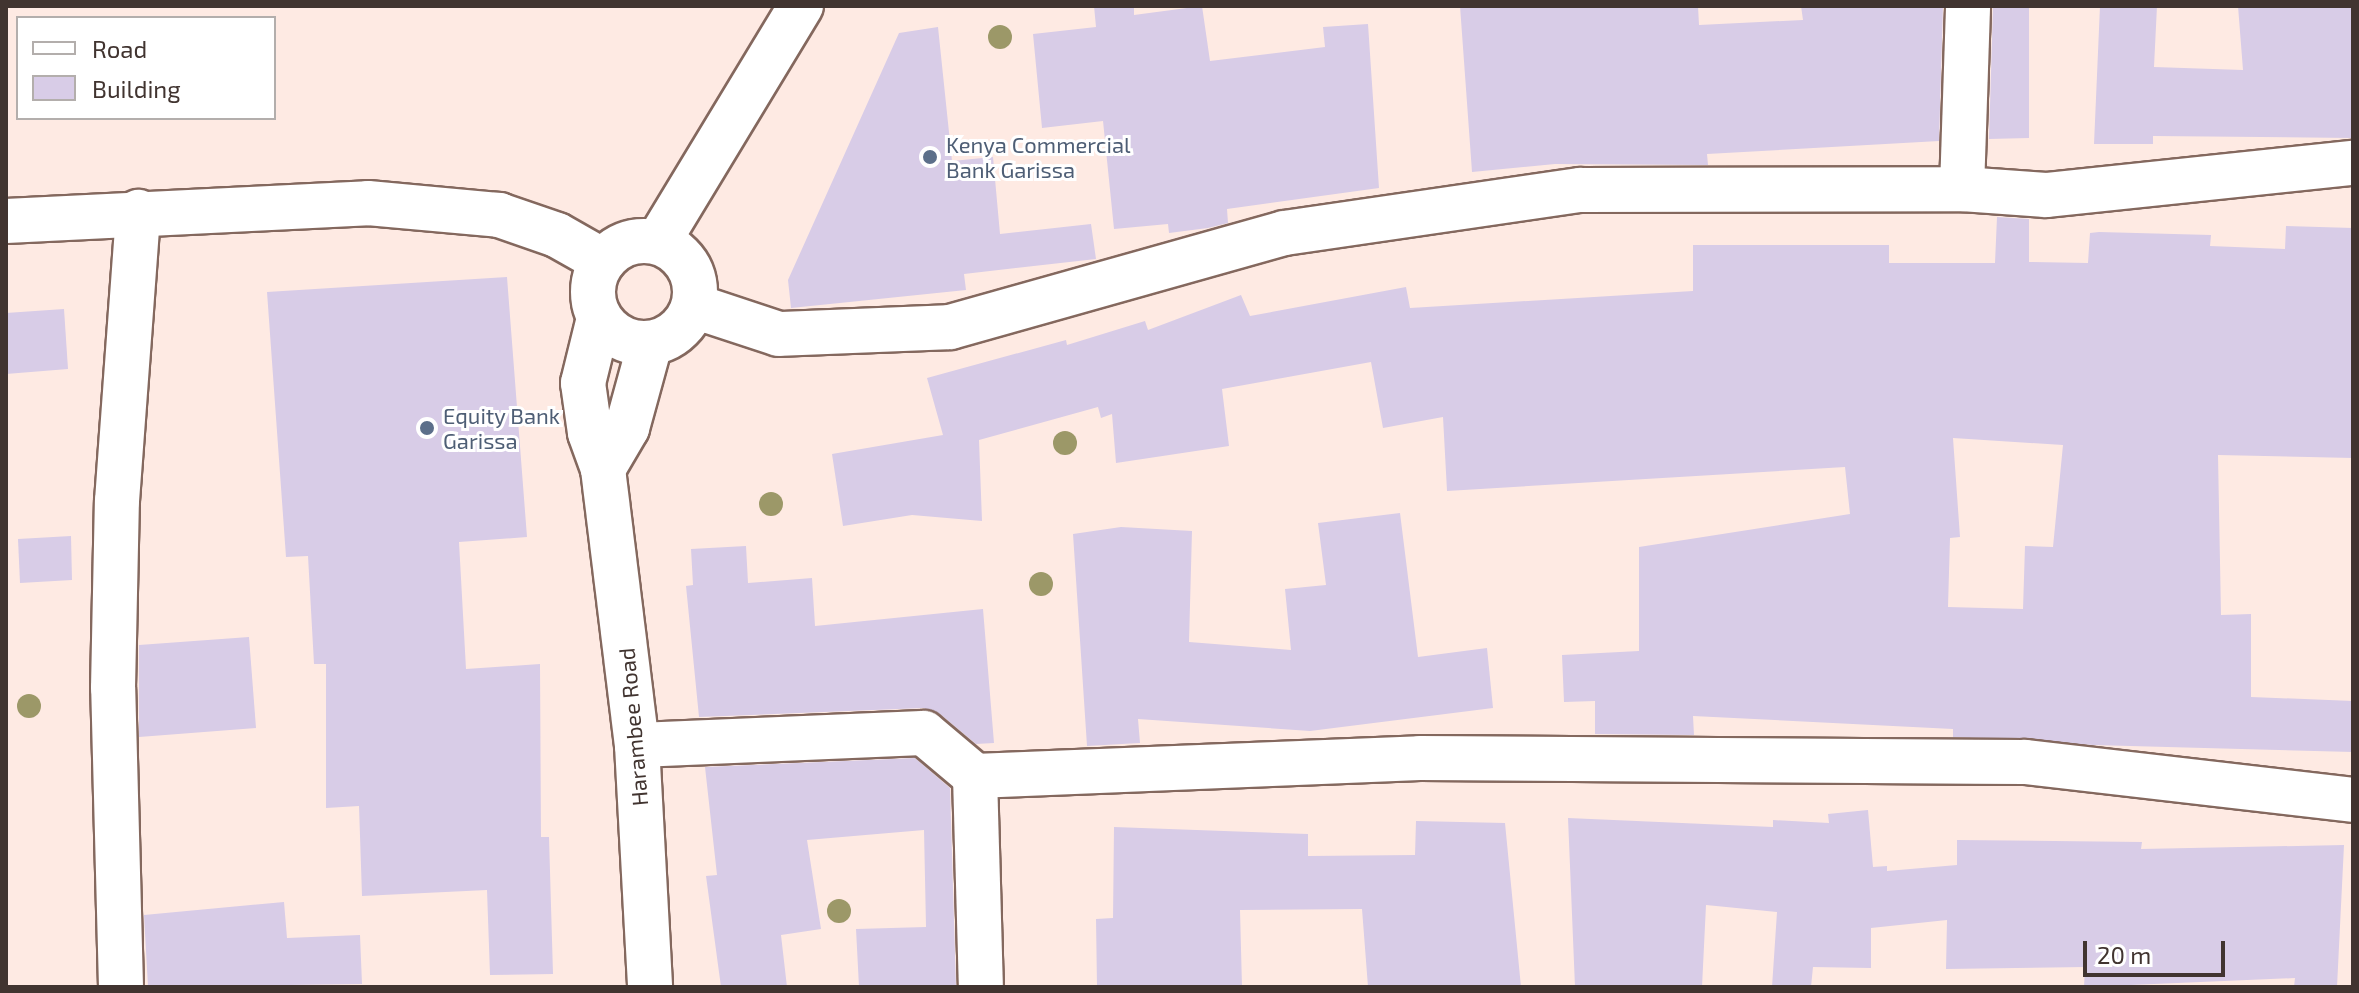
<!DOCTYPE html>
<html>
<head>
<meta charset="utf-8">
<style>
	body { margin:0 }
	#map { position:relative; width:2359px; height:993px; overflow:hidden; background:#feeae3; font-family:"Exo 2",sans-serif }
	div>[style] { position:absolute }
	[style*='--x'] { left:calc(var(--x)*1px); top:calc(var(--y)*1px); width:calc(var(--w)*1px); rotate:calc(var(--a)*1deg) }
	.building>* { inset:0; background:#d8cce7 }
	.roads { filter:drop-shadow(2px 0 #84685e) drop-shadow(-2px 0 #84685e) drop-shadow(0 2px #84685e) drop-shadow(0 -2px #84685e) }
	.minor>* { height:44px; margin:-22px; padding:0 22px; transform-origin:22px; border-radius:22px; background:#fff }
	.minor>.ring { margin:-22px; padding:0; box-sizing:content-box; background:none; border:44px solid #fff; border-radius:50% }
	.trees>* { width:24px; height:24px; margin:-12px; border-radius:50%; background:#9c9868 }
	.dots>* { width:22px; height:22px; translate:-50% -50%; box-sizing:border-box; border:4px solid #fff; border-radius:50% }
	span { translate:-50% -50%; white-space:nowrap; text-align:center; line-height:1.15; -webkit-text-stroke:6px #fff; paint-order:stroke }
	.service-label { font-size:22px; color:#4e5e75 }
	.left { translate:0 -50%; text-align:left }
	.street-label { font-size:22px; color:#413430 }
	.frame { position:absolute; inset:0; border:8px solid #413430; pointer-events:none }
	.legend { position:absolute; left:16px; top:16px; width:260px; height:104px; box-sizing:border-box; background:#fff; border:2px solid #b3aeac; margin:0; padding:10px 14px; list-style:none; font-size:24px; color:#413430 }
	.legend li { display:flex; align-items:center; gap:16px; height:40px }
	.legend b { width:40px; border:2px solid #b3aeac }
	.scale { position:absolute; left:2083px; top:941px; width:142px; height:36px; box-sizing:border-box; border:4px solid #413430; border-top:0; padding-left:10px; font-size:24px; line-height:28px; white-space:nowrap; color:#413430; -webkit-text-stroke:6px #fff; paint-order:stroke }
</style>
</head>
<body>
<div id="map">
	<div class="building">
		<i style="clip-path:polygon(1094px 6px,1134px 6px,1134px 15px,1202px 6px,1210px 61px,1325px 47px,1323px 27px,1368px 24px,1379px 188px,1227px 209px,1228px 223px,1208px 228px,1169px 233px,1168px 224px,1114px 229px,1103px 121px,1042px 128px,1033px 34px,1096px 27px)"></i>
		<i style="clip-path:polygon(1460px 6px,1698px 6px,1699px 25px,1803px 20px,1801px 6px,1943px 6px,1939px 141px,1707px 154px,1708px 165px,1555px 164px,1472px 172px)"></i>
		<i style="clip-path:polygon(1993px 6px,2029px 6px,2029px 138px,1989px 139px)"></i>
		<i style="clip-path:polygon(2100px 6px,2157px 6px,2154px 67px,2243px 70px,2238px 6px,2353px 6px,2353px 138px,2153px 136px,2153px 144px,2094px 144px)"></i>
		<i style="clip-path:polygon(938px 27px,952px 161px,993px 157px,1000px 234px,1091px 224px,1096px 259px,964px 274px,966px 290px,791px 308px,788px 280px,899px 33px)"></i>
		<i style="clip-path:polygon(evenodd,1997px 217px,2029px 219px,2029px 262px,2088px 263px,2090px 233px,2099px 232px,2211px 235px,2210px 246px,2285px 249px,2286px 226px,2353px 228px,2353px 458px,2218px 455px,2221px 615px,2251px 614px,2251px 697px,2353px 701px,2353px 752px,2093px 745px,1953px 737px,1953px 729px,1693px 716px,1694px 735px,1595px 734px,1595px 701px,1564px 702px,1562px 655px,1639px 651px,1639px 547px,1850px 514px,1845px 467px,1447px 491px,1443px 417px,1383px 428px,1371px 362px,1222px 389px,1229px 446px,1116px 463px,1112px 414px,1101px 418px,1098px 407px,979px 440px,982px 521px,912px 515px,843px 526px,832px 454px,943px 435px,927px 378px,1066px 340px,1067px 345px,1145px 321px,1148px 330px,1241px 295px,1250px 316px,1406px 287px,1410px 308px,1693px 291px,1693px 245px,1889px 245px,1889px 263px,1995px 263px,1997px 217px,1953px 438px,2063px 445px,2053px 547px,2025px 546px,2023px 609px,1948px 607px,1950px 538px,1960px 537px,1953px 438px)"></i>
		<i style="clip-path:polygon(507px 277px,527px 537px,459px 542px,466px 669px,540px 664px,541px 837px,549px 837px,553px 974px,490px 975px,487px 890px,362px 896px,359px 806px,326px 808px,326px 664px,314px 664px,308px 556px,286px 557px,267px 292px)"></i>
		<i style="clip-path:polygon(64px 309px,68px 369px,6px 374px,6px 313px)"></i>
		<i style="clip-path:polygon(1400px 513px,1418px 657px,1487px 648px,1493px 708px,1310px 731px,1138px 719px,1140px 743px,1087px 746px,1073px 534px,1121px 527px,1192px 531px,1189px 642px,1291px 650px,1285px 589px,1326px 585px,1318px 523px)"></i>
		<i style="clip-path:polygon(71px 536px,72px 580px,20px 583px,18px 539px)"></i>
		<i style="clip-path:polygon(746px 546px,748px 583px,812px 578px,815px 626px,983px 609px,994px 743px,976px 744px,940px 714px,923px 708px,699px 717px,686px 586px,693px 585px,691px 549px)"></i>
		<i style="clip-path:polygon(249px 637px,256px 728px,139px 737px,139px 645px)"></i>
		<i style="clip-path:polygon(915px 758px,950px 788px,956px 987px,859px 987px,856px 929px,926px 927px,924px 830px,807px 840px,821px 929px,781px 935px,787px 987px,721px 987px,706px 876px,717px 875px,705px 767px)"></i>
		<i style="clip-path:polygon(1868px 810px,1873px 867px,1887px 866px,1887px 871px,1957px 865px,1957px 840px,2142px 842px,2141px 849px,2344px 845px,2337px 987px,2294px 987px,2295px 978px,2084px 987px,2085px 967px,1946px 969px,1947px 920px,1871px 928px,1871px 968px,1813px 967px,1811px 987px,1772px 987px,1777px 912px,1706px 905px,1702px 987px,1575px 987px,1568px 818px,1773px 827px,1773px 820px,1829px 823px,1828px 814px)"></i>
		<i style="clip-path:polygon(1416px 821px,1505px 823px,1521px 987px,1368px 987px,1362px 909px,1240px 910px,1242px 987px,1097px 987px,1096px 919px,1113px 918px,1114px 827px,1308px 834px,1308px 856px,1415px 855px)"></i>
		<i style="clip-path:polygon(284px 902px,287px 938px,360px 935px,362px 984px,148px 987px,144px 915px)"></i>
	</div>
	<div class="roads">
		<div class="minor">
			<i style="--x:1962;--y:189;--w:183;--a:-88.1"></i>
			<i style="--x:6;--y:221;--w:362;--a:-2.8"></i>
			<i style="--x:368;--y:203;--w:132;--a:5.2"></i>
			<i style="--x:499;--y:215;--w:61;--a:19"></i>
			<i style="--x:557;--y:235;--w:53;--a:29.5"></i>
			<i class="ring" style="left:593px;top:241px;width:58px;height:58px"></i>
			<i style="--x:658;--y:242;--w:276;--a:-58.8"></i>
			<i style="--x:694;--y:306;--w:89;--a:18.2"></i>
			<i style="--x:779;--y:334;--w:171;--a:-2.3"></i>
			<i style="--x:950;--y:327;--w:347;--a:-15.7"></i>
			<i style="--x:1284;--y:233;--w:299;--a:-8.3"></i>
			<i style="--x:1580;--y:190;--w:382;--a:-0.1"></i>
			<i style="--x:1962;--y:189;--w:84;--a:4.1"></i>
			<i style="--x:2046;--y:195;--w:309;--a:-6"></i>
			<i style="--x:599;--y:318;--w:67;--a:103.8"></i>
			<i style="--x:583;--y:383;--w:50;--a:82"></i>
			<i style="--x:590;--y:433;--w:38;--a:70"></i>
			<i style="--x:603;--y:469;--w:278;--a:83"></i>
			<i style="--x:637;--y:745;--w:242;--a:86.9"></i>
			<i style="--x:603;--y:469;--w:48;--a:-59.7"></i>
			<i style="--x:627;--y:428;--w:87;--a:-74.7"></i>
			<i style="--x:637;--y:745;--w:287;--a:-2.4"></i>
			<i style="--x:924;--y:733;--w:67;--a:40.1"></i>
			<i style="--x:975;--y:776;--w:445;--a:-2.3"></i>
			<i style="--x:1420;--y:758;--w:605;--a:0.38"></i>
			<i style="--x:2025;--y:762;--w:330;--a:6.6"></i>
			<i style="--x:975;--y:776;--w:211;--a:88.4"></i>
			<i style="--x:121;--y:987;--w:299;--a:-91.5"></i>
			<i style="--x:113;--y:688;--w:187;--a:-88.8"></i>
			<i style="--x:117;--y:501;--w:290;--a:-85.8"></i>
		</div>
	</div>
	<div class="trees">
		<i style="left:1000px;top:37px"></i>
		<i style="left:1065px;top:443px"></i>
		<i style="left:771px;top:504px"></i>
		<i style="left:1041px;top:584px"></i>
		<i style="left:29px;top:706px"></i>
		<i style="left:839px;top:911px"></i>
	</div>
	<div class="dots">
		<i style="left:930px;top:157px;background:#5c6f8a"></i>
		<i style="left:427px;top:428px;background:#5c6f8a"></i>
	</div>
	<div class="service-label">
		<span class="left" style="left:946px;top:157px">Kenya Commercial<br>Bank Garissa</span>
		<span class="left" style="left:443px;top:428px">Equity Bank<br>Garissa</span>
	</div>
	<div class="street-label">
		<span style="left:633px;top:727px;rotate:-95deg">Harambee Road</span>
	</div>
	<div class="frame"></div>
	<ul class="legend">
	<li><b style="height:10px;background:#fff"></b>Road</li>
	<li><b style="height:22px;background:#d8cce7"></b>Building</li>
	</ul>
	<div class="scale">20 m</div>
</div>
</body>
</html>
